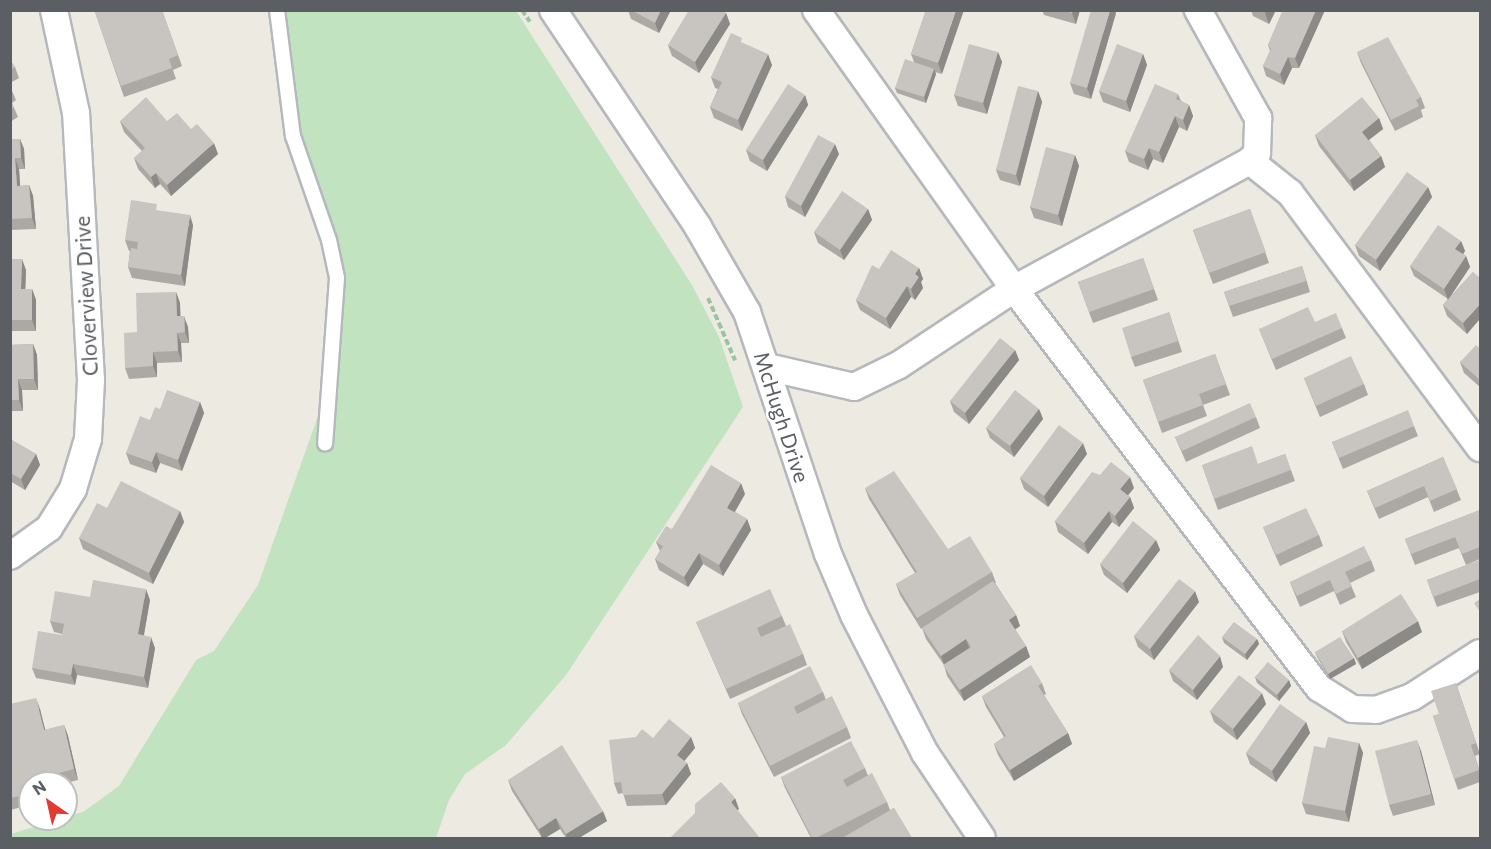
<!DOCTYPE html>
<html>
<head>
<meta charset="utf-8">
<style>
	body { margin:0 }
	#map { position:relative; width:1491px; height:849px; overflow:hidden; background:#edeae2; font-family:Commissioner,sans-serif }
	div>[style] { position:absolute }
	[style*='--x'] { left:calc(var(--x)*1px); top:calc(var(--y)*1px); width:calc(var(--w)*1px); rotate:calc(var(--a)*1deg) }
	.green>* { inset:0; background:#c1e3c0 }
	.path>* { height:4px; margin-top:-2px; transform-origin:0; background:repeating-linear-gradient(90deg,#99c4a4 0 6px,transparent 0 9px) }
	.roads { filter:drop-shadow(2px 0 #b5b8bc) drop-shadow(-2px 0 #b5b8bc) drop-shadow(0 2px #b5b8bc) drop-shadow(0 -2px #b5b8bc) }
	.service>* { height:14px; margin:-7px; padding:0 7px; transform-origin:7px; border-radius:7px; background:#fff }
	.minor>* { height:26px; margin:-13px; padding:0 13px; transform-origin:13px; border-radius:13px; background:#fff }
	.wall>* { inset:0; background:#aca9a5 }
	.shaded-wall>* { inset:0; background:#8c8a86 }
	.building>* { inset:0; background:#c8c5c0 }
	span { translate:-50% -50%; white-space:nowrap; text-align:center; line-height:1.15; -webkit-text-stroke:5px #fff; paint-order:stroke }
	.street-label { font-size:21px; color:#5b5e62 }
	.frame { position:absolute; inset:0; border:12px solid #5b5e62; pointer-events:none }
	.north { position:absolute; left:18px; top:771px; width:60px; height:60px; box-sizing:border-box; background:#fff; border:2px solid #bdbfc0; border-radius:50%; rotate:326deg; font-size:16px; font-weight:700; line-height:24px; text-align:center; color:#5b5e62 }
	.north::after { content:''; display:block; margin:auto; width:21px; height:27px; background:#e13c34; clip-path:polygon(50% 0,100% 100%,50% 72%,0 100%) }
</style>
</head>
<body>
<div id="map">
	<div class="green">
		<i style="clip-path:polygon(276px 11px,516px 11px,692px 285px,719px 337px,743px 407px,566px 675px,506px 745px,465px 774px,449px 800px,436px 838px,11px 838px,11px 834px,83px 812px,119px 786px,196px 660px,214px 651px,258px 585px,323px 402px,334px 261px,298px 162px)"></i>
	</div>
	<div class="path">
		<i style="--x:522;--y:10;--w:14;--a:56"></i>
		<i style="--x:708;--y:298;--w:68;--a:66.5"></i>
	</div>
	<div class="roads">
		<div class="service">
			<i style="--x:277;--y:10;--w:127;--a:82.8"></i>
			<i style="--x:293;--y:136;--w:110;--a:70.9"></i>
			<i style="--x:329;--y:240;--w:39;--a:78"></i>
			<i style="--x:337;--y:278;--w:166;--a:94.1"></i>
		</div>
		<div class="minor">
			<i style="--x:553;--y:10;--w:261;--a:56.2"></i>
			<i style="--x:698;--y:227;--w:98;--a:60"></i>
			<i style="--x:747;--y:312;--w:255;--a:71.5"></i>
			<i style="--x:828;--y:554;--w:66;--a:66.9"></i>
			<i style="--x:854;--y:615;--w:155;--a:62.8"></i>
			<i style="--x:925;--y:753;--w:102;--a:56.2"></i>
			<i style="--x:816;--y:10;--w:342;--a:54.6"></i>
			<i style="--x:1014;--y:289;--w:502;--a:52.61"></i>
			<i style="--x:1319;--y:688;--w:39;--a:32"></i>
			<i style="--x:1352;--y:709;--w:24;--a:2"></i>
			<i style="--x:1376;--y:710;--w:38;--a:-20"></i>
			<i style="--x:1412;--y:697;--w:81;--a:-32.9"></i>
			<i style="--x:1250;--y:161;--w:51;--a:38.7"></i>
			<i style="--x:1290;--y:193;--w:318;--a:53.3"></i>
			<i style="--x:767;--y:367;--w:89;--a:12.9"></i>
			<i style="--x:854;--y:387;--w:50;--a:-26.1"></i>
			<i style="--x:899;--y:365;--w:138;--a:-33.5"></i>
			<i style="--x:1014;--y:289;--w:268;--a:-28.5"></i>
			<i style="--x:1250;--y:161;--w:11;--a:-49"></i>
			<i style="--x:1257;--y:153;--w:35;--a:-88"></i>
			<i style="--x:1258;--y:118;--w:124;--a:-119.1"></i>
			<i style="--x:10;--y:556;--w:48;--a:-35.7"></i>
			<i style="--x:49;--y:528;--w:46;--a:-58.4"></i>
			<i style="--x:73;--y:489;--w:52;--a:-73.3"></i>
			<i style="--x:88;--y:439;--w:59;--a:-87.1"></i>
			<i style="--x:91;--y:380;--w:267;--a:-93.2"></i>
			<i style="--x:76;--y:113;--w:105;--a:-102.1"></i>
		</div>
	</div>
	<div class="wall">
		<i style="clip-path:polygon(162px 10px,182px 66px,173px 70px,176px 79px,124px 97px,95px 12px)"></i>
		<i style="clip-path:polygon(628px 10px,671px 10px,659px 33px,631px 19px)"></i>
		<i style="clip-path:polygon(926px 10px,942px 74px,935px 72px,936px 74px,926px 103px,897px 93px,895px 88px,914px 62px,911px 54px)"></i>
		<i style="clip-path:polygon(1042px 10px,1080px 10px,1076px 24px,1044px 15px)"></i>
		<i style="clip-path:polygon(1251px 10px,1276px 10px,1269px 24px,1253px 16px)"></i>
		<i style="clip-path:polygon(1283px 10px,1325px 10px,1299px 68px,1292px 68px,1284px 85px,1266px 76px,1263px 66px,1270px 51px,1268px 45px)"></i>
		<i style="clip-path:polygon(726px 13px,730px 24px,699px 73px,672px 56px,668px 45px)"></i>
		<i style="clip-path:polygon(1116px 13px,1091px 99px,1074px 94px,1070px 83px)"></i>
		<i style="clip-path:polygon(744px 44px,772px 65px,742px 131px,714px 118px,710px 107px,718px 89px,715px 88px,711px 77px)"></i>
		<i style="clip-path:polygon(998px 52px,1002px 62px,987px 114px,958px 106px,954px 95px)"></i>
		<i style="clip-path:polygon(1357px 52px,1421px 97px,1425px 108px,1421px 110px,1423px 117px,1395px 131px,1361px 63px)"></i>
		<i style="clip-path:polygon(1143px 54px,1147px 65px,1130px 112px,1103px 102px,1099px 91px)"></i>
		<i style="clip-path:polygon(10px 60px,15px 67px,19px 78px,10px 83px)"></i>
		<i style="clip-path:polygon(10px 86px,16px 100px,12px 103px,18px 117px,10px 122px)"></i>
		<i style="clip-path:polygon(1038px 91px,1042px 102px,1020px 186px,1000px 180px,996px 170px)"></i>
		<i style="clip-path:polygon(1178px 94px,1181px 101px,1189px 105px,1193px 116px,1187px 131px,1179px 127px,1163px 163px,1153px 159px,1148px 170px,1129px 162px,1125px 151px)"></i>
		<i style="clip-path:polygon(805px 95px,808px 105px,767px 171px,750px 161px,746px 150px)"></i>
		<i style="clip-path:polygon(1379px 118px,1383px 129px,1369px 140px,1381px 156px,1385px 167px,1354px 191px,1319px 146px,1315px 135px)"></i>
		<i style="clip-path:polygon(120px 121px,167px 121px,191px 129px,218px 154px,171px 196px,160px 184px,155px 188px,138px 169px,134px 158px,142px 151px,124px 132px)"></i>
		<i style="clip-path:polygon(10px 139px,20px 139px,24px 149px,25px 169px,19px 169px,20px 186px,29px 185px,33px 196px,36px 229px,10px 230px)"></i>
		<i style="clip-path:polygon(839px 154px,805px 217px,788px 207px,785px 196px)"></i>
		<i style="clip-path:polygon(1075px 155px,1079px 166px,1062px 226px,1034px 218px,1030px 207px)"></i>
		<i style="clip-path:polygon(1428px 187px,1432px 197px,1380px 271px,1359px 256px,1355px 245px)"></i>
		<i style="clip-path:polygon(868px 209px,872px 220px,844px 260px,818px 243px,814px 232px)"></i>
		<i style="clip-path:polygon(1250px 209px,1269px 263px,1213px 284px,1193px 230px)"></i>
		<i style="clip-path:polygon(193px 225px,185px 286px,132px 278px,128px 267px,130px 251px,129px 251px,125px 240px)"></i>
		<i style="clip-path:polygon(1461px 241px,1465px 251px,1463px 254px,1466px 256px,1470px 267px,1450px 297px,1473px 272px,1467px 334px,1447px 316px,1443px 305px,1448px 299px,1414px 276px,1410px 266px)"></i>
		<i style="clip-path:polygon(1143px 258px,1158px 300px,1093px 323px,1078px 282px)"></i>
		<i style="clip-path:polygon(10px 259px,26px 270px,25px 289px,32px 289px,36px 300px,36px 331px,10px 331px)"></i>
		<i style="clip-path:polygon(1302px 266px,1310px 292px,1233px 317px,1224px 292px)"></i>
		<i style="clip-path:polygon(919px 268px,923px 279px,921px 282px,923px 288px,915px 300px,911px 297px,890px 329px,860px 310px,856px 300px,879px 269px)"></i>
		<i style="clip-path:polygon(176px 292px,180px 303px,180px 316px,188px 327px,189px 343px,181px 343px,182px 362px,157px 363px,157px 377px,129px 379px,125px 368px,137px 332px)"></i>
		<i style="clip-path:polygon(1169px 312px,1182px 352px,1135px 367px,1131px 357px)"></i>
		<i style="clip-path:polygon(1315px 322px,1342px 328px,1346px 338px,1276px 370px,1259px 329px)"></i>
		<i style="clip-path:polygon(33px 344px,37px 355px,38px 390px,22px 390px,23px 411px,10px 411px,10px 345px)"></i>
		<i style="clip-path:polygon(1480px 349px,1480px 387px,1464px 373px,1460px 362px)"></i>
		<i style="clip-path:polygon(1015px 350px,1019px 360px,969px 424px,954px 412px,950px 401px)"></i>
		<i style="clip-path:polygon(1215px 354px,1230px 395px,1203px 405px,1207px 416px,1162px 433px,1143px 380px)"></i>
		<i style="clip-path:polygon(1304px 378px,1364px 384px,1368px 395px,1320px 417px)"></i>
		<i style="clip-path:polygon(200px 402px,204px 413px,182px 471px,160px 463px,156px 473px,130px 464px,126px 453px,150px 420px,160px 409px)"></i>
		<i style="clip-path:polygon(1039px 409px,1043px 419px,1014px 457px,990px 438px,986px 428px)"></i>
		<i style="clip-path:polygon(1256px 417px,1260px 428px,1186px 462px,1175px 437px)"></i>
		<i style="clip-path:polygon(1414px 426px,1418px 436px,1343px 469px,1332px 442px)"></i>
		<i style="clip-path:polygon(10px 439px,36px 454px,40px 465px,25px 490px,10px 481px)"></i>
		<i style="clip-path:polygon(1087px 454px,1048px 507px,1024px 489px,1020px 478px)"></i>
		<i style="clip-path:polygon(1285px 454px,1295px 481px,1218px 510px,1202px 465px,1258px 464px)"></i>
		<i style="clip-path:polygon(1443px 457px,1461px 500px,1434px 512px,1428px 497px,1379px 519px,1367px 491px)"></i>
		<i style="clip-path:polygon(865px 488px,948px 549px,992px 572px,996px 583px,995px 583px,1016px 615px,1020px 626px,1015px 629px,1026px 646px,1030px 657px,964px 701px,947px 676px,944px 665px,926px 639px,922px 628px,921px 629px,900px 595px,896px 584px,915px 573px,869px 499px)"></i>
		<i style="clip-path:polygon(1134px 488px,1128px 495px,1130px 497px,1134px 508px,1119px 527px,1112px 522px,1088px 554px,1058px 532px,1055px 521px)"></i>
		<i style="clip-path:polygon(745px 494px,735px 512px,747px 519px,751px 530px,723px 576px,703px 564px,688px 587px,659px 570px,655px 559px,660px 551px,656px 542px,672px 529px)"></i>
		<i style="clip-path:polygon(107px 508px,180px 511px,184px 522px,153px 584px,83px 549px,79px 538px)"></i>
		<i style="clip-path:polygon(1480px 510px,1480px 559px,1466px 565px,1459px 548px,1415px 565px,1405px 539px)"></i>
		<i style="clip-path:polygon(1263px 527px,1319px 535px,1323px 546px,1280px 566px)"></i>
		<i style="clip-path:polygon(1156px 540px,1160px 550px,1127px 593px,1104px 575px,1100px 564px)"></i>
		<i style="clip-path:polygon(1371px 560px,1375px 571px,1350px 583px,1356px 597px,1340px 605px,1334px 591px,1300px 607px,1290px 582px)"></i>
		<i style="clip-path:polygon(1480px 560px,1480px 592px,1437px 607px,1427px 580px)"></i>
		<i style="clip-path:polygon(90px 597px,150px 600px,144px 635px,155px 648px,148px 688px,77px 675px,75px 685px,36px 678px,32px 668px,62px 635px,62px 634px,54px 632px,50px 621px)"></i>
		<i style="clip-path:polygon(1199px 602px,1154px 660px,1138px 647px,1134px 636px)"></i>
		<i style="clip-path:polygon(782px 616px,786px 626px,803px 654px,807px 665px,730px 699px,696px 622px)"></i>
		<i style="clip-path:polygon(1342px 631px,1422px 632px,1362px 669px,1346px 642px)"></i>
		<i style="clip-path:polygon(1222px 637px,1257px 639px,1259px 644px,1247px 660px,1224px 643px)"></i>
		<i style="clip-path:polygon(1315px 652px,1354px 658px,1356px 664px,1330px 679px,1317px 657px)"></i>
		<i style="clip-path:polygon(1223px 667px,1197px 700px,1173px 681px,1169px 670px)"></i>
		<i style="clip-path:polygon(1255px 677px,1289px 680px,1291px 686px,1279px 701px,1257px 683px)"></i>
		<i style="clip-path:polygon(1042px 683px,1046px 694px,1044px 695px,1068px 733px,1072px 744px,1014px 781px,998px 755px,994px 744px,1004px 737px,986px 707px,982px 696px)"></i>
		<i style="clip-path:polygon(1456px 683px,1480px 754px,1475px 756px,1480px 772px,1480px 782px,1458px 790px,1433px 716px,1439px 714px)"></i>
		<i style="clip-path:polygon(823px 692px,826px 700px,847px 727px,851px 738px,774px 777px,742px 714px,738px 703px)"></i>
		<i style="clip-path:polygon(10px 704px,40px 709px,45px 730px,64px 725px,68px 736px,78px 780px,66px 783px,30px 783px,30px 805px,10px 810px)"></i>
		<i style="clip-path:polygon(1266px 704px,1237px 740px,1214px 722px,1210px 711px)"></i>
		<i style="clip-path:polygon(1306px 722px,1310px 733px,1276px 782px,1250px 764px,1246px 753px)"></i>
		<i style="clip-path:polygon(691px 737px,695px 748px,684px 761px,687px 763px,691px 774px,666px 805px,627px 806px,623px 793px,618px 794px,614px 783px,653px 738px)"></i>
		<i style="clip-path:polygon(1359px 743px,1363px 753px,1349px 822px,1306px 814px,1302px 803px,1325px 748px)"></i>
		<i style="clip-path:polygon(1421px 751px,1435px 805px,1393px 816px,1389px 805px)"></i>
		<i style="clip-path:polygon(865px 768px,868px 776px,887px 802px,890px 810px,894px 808px,912px 838px,811px 838px,785px 788px,781px 777px)"></i>
		<i style="clip-path:polygon(508px 780px,607px 821px,579px 838px,566px 838px,560px 829px,545px 838px,542px 838px,512px 791px)"></i>
	</div>
	<div class="shaded-wall">
		<i style="clip-path:polygon(661px 10px,671px 10px,659px 33px,655px 23px)"></i>
		<i style="clip-path:polygon(956px 10px,964px 10px,942px 74px,938px 63px)"></i>
		<i style="clip-path:polygon(1073px 10px,1080px 10px,1076px 24px,1072px 13px)"></i>
		<i style="clip-path:polygon(1110px 10px,1115px 10px,1116px 13px,1091px 99px,1087px 88px)"></i>
		<i style="clip-path:polygon(1266px 10px,1276px 10px,1269px 24px,1265px 13px)"></i>
		<i style="clip-path:polygon(1316px 10px,1325px 10px,1299px 68px,1295px 58px)"></i>
		<i style="clip-path:polygon(726px 13px,730px 24px,699px 73px,695px 62px)"></i>
		<i style="clip-path:polygon(998px 52px,1002px 62px,987px 114px,983px 103px)"></i>
		<i style="clip-path:polygon(768px 54px,772px 65px,742px 131px,738px 120px)"></i>
		<i style="clip-path:polygon(1143px 54px,1147px 65px,1130px 112px,1126px 101px)"></i>
		<i style="clip-path:polygon(1288px 57px,1292px 68px,1284px 85px,1280px 74px)"></i>
		<i style="clip-path:polygon(934px 69px,936px 74px,926px 103px,924px 97px)"></i>
		<i style="clip-path:polygon(1038px 91px,1042px 102px,1020px 186px,1016px 175px)"></i>
		<i style="clip-path:polygon(805px 95px,808px 105px,767px 171px,763px 160px)"></i>
		<i style="clip-path:polygon(1189px 105px,1193px 116px,1187px 131px,1183px 120px)"></i>
		<i style="clip-path:polygon(1175px 116px,1179px 127px,1163px 163px,1159px 152px)"></i>
		<i style="clip-path:polygon(1379px 118px,1383px 129px,1366px 142px,1362px 132px)"></i>
		<i style="clip-path:polygon(20px 139px,24px 149px,25px 169px,21px 158px)"></i>
		<i style="clip-path:polygon(214px 143px,218px 154px,171px 196px,167px 185px)"></i>
		<i style="clip-path:polygon(835px 144px,839px 154px,805px 217px,801px 206px)"></i>
		<i style="clip-path:polygon(1149px 148px,1153px 159px,1148px 170px,1144px 159px)"></i>
		<i style="clip-path:polygon(1075px 155px,1079px 166px,1062px 226px,1058px 215px)"></i>
		<i style="clip-path:polygon(1381px 156px,1385px 167px,1354px 191px,1350px 180px)"></i>
		<i style="clip-path:polygon(15px 158px,19px 169px,21px 197px,17px 186px)"></i>
		<i style="clip-path:polygon(156px 173px,160px 184px,155px 188px,151px 177px)"></i>
		<i style="clip-path:polygon(29px 185px,33px 196px,36px 229px,32px 218px)"></i>
		<i style="clip-path:polygon(1428px 187px,1432px 197px,1380px 271px,1376px 260px)"></i>
		<i style="clip-path:polygon(868px 209px,872px 220px,844px 260px,840px 250px)"></i>
		<i style="clip-path:polygon(190px 215px,193px 225px,185px 286px,181px 275px)"></i>
		<i style="clip-path:polygon(1461px 241px,1465px 251px,1459px 260px,1455px 249px)"></i>
		<i style="clip-path:polygon(1466px 256px,1470px 267px,1448px 300px,1444px 289px)"></i>
		<i style="clip-path:polygon(22px 259px,26px 270px,25px 300px,21px 289px)"></i>
		<i style="clip-path:polygon(919px 268px,923px 279px,921px 282px,923px 288px,915px 300px,911px 289px,915px 274px)"></i>
		<i style="clip-path:polygon(907px 286px,911px 297px,890px 329px,886px 318px)"></i>
		<i style="clip-path:polygon(32px 289px,36px 300px,36px 331px,32px 320px)"></i>
		<i style="clip-path:polygon(176px 292px,180px 303px,181px 327px,177px 316px)"></i>
		<i style="clip-path:polygon(1480px 304px,1480px 319px,1467px 334px,1463px 323px)"></i>
		<i style="clip-path:polygon(184px 316px,188px 327px,189px 343px,185px 332px)"></i>
		<i style="clip-path:polygon(177px 333px,181px 343px,182px 362px,178px 351px)"></i>
		<i style="clip-path:polygon(33px 344px,37px 355px,38px 390px,34px 379px)"></i>
		<i style="clip-path:polygon(1015px 350px,1019px 360px,969px 424px,965px 413px)"></i>
		<i style="clip-path:polygon(153px 352px,157px 363px,157px 377px,153px 366px)"></i>
		<i style="clip-path:polygon(18px 379px,22px 390px,23px 411px,19px 400px)"></i>
		<i style="clip-path:polygon(200px 402px,204px 413px,182px 471px,178px 460px)"></i>
		<i style="clip-path:polygon(1039px 409px,1043px 419px,1014px 457px,1010px 446px)"></i>
		<i style="clip-path:polygon(1083px 443px,1087px 454px,1048px 507px,1044px 496px)"></i>
		<i style="clip-path:polygon(156px 452px,160px 463px,156px 473px,152px 462px)"></i>
		<i style="clip-path:polygon(36px 454px,40px 465px,25px 490px,21px 479px)"></i>
		<i style="clip-path:polygon(1130px 477px,1134px 488px,1124px 500px,1120px 489px)"></i>
		<i style="clip-path:polygon(741px 483px,745px 494px,731px 518px,727px 508px)"></i>
		<i style="clip-path:polygon(1130px 497px,1134px 508px,1119px 527px,1115px 516px)"></i>
		<i style="clip-path:polygon(180px 511px,184px 522px,153px 584px,149px 573px)"></i>
		<i style="clip-path:polygon(1109px 511px,1112px 522px,1088px 554px,1084px 543px)"></i>
		<i style="clip-path:polygon(747px 519px,751px 530px,723px 576px,719px 565px)"></i>
		<i style="clip-path:polygon(1156px 540px,1160px 550px,1127px 593px,1123px 583px)"></i>
		<i style="clip-path:polygon(699px 553px,703px 564px,688px 587px,684px 577px)"></i>
		<i style="clip-path:polygon(146px 589px,150px 600px,142px 645px,138px 634px)"></i>
		<i style="clip-path:polygon(1195px 591px,1199px 602px,1154px 660px,1150px 649px)"></i>
		<i style="clip-path:polygon(1016px 615px,1020px 626px,1013px 631px,1009px 620px)"></i>
		<i style="clip-path:polygon(1418px 621px,1422px 632px,1362px 669px,1358px 658px)"></i>
		<i style="clip-path:polygon(151px 637px,155px 648px,148px 688px,144px 677px)"></i>
		<i style="clip-path:polygon(966px 639px,970px 650px,945px 667px,941px 656px)"></i>
		<i style="clip-path:polygon(1257px 639px,1259px 644px,1247px 660px,1245px 654px)"></i>
		<i style="clip-path:polygon(1026px 646px,1030px 657px,964px 701px,960px 690px)"></i>
		<i style="clip-path:polygon(1220px 656px,1223px 667px,1197px 700px,1193px 690px)"></i>
		<i style="clip-path:polygon(1354px 658px,1356px 664px,1330px 679px,1328px 674px)"></i>
		<i style="clip-path:polygon(73px 664px,77px 675px,75px 685px,71px 675px)"></i>
		<i style="clip-path:polygon(1289px 680px,1291px 686px,1279px 701px,1277px 695px)"></i>
		<i style="clip-path:polygon(1262px 693px,1266px 704px,1237px 740px,1233px 729px)"></i>
		<i style="clip-path:polygon(36px 698px,40px 709px,48px 741px,44px 730px)"></i>
		<i style="clip-path:polygon(1306px 722px,1310px 733px,1276px 782px,1272px 771px)"></i>
		<i style="clip-path:polygon(64px 725px,68px 736px,78px 780px,74px 769px)"></i>
		<i style="clip-path:polygon(1068px 733px,1072px 744px,1014px 781px,1010px 770px)"></i>
		<i style="clip-path:polygon(691px 737px,695px 748px,681px 765px,677px 755px)"></i>
		<i style="clip-path:polygon(1417px 740px,1421px 751px,1435px 805px,1431px 794px)"></i>
		<i style="clip-path:polygon(1359px 743px,1363px 753px,1349px 822px,1345px 811px)"></i>
		<i style="clip-path:polygon(687px 763px,691px 774px,666px 805px,662px 794px)"></i>
		<i style="clip-path:polygon(735px 798px,739px 809px,735px 813px,731px 802px)"></i>
		<i style="clip-path:polygon(603px 811px,607px 821px,579px 838px,567px 838px,566px 834px)"></i>
		<i style="clip-path:polygon(556px 818px,560px 829px,545px 838px,542px 838px,539px 829px)"></i>
	</div>
	<div class="building">
		<i style="clip-path:polygon(100px 10px,162px 10px,178px 55px,169px 59px,172px 68px,121px 86px,95px 12px)"></i>
		<i style="clip-path:polygon(631px 10px,661px 10px,655px 23px)"></i>
		<i style="clip-path:polygon(689px 10px,723px 10px,726px 13px,695px 62px,668px 45px)"></i>
		<i style="clip-path:polygon(926px 10px,956px 10px,938px 63px,911px 54px)"></i>
		<i style="clip-path:polygon(1062px 10px,1073px 10px,1072px 13px)"></i>
		<i style="clip-path:polygon(1091px 10px,1110px 10px,1087px 88px,1070px 83px)"></i>
		<i style="clip-path:polygon(1283px 10px,1316px 10px,1295px 58px,1288px 57px,1280px 74px,1263px 66px,1271px 49px,1268px 45px)"></i>
		<i style="clip-path:polygon(731px 33px,742px 38px,741px 42px,768px 54px,738px 120px,710px 107px,722px 82px,711px 77px)"></i>
		<i style="clip-path:polygon(1388px 37px,1421px 97px,1416px 100px,1419px 106px,1391px 120px,1357px 52px)"></i>
		<i style="clip-path:polygon(969px 44px,998px 52px,983px 103px,954px 95px)"></i>
		<i style="clip-path:polygon(1117px 44px,1143px 54px,1126px 101px,1099px 91px)"></i>
		<i style="clip-path:polygon(905px 59px,934px 69px,924px 97px,895px 88px)"></i>
		<i style="clip-path:polygon(10px 60px,15px 67px,10px 70px)"></i>
		<i style="clip-path:polygon(788px 84px,805px 95px,763px 160px,746px 150px)"></i>
		<i style="clip-path:polygon(1155px 84px,1178px 94px,1176px 99px,1189px 105px,1183px 120px,1175px 116px,1159px 152px,1149px 148px,1144px 159px,1125px 151px)"></i>
		<i style="clip-path:polygon(1018px 86px,1038px 91px,1016px 175px,996px 170px)"></i>
		<i style="clip-path:polygon(146px 97px,167px 121px,177px 113px,191px 129px,197px 124px,214px 143px,167px 185px,156px 173px,151px 177px,134px 158px,145px 148px,120px 121px)"></i>
		<i style="clip-path:polygon(1362px 97px,1379px 118px,1362px 132px,1381px 156px,1350px 180px,1315px 135px)"></i>
		<i style="clip-path:polygon(10px 100px,14px 107px,10px 109px)"></i>
		<i style="clip-path:polygon(818px 135px,835px 144px,801px 206px,785px 196px)"></i>
		<i style="clip-path:polygon(10px 139px,20px 139px,21px 158px,15px 158px,17px 186px,29px 185px,32px 218px,10px 219px)"></i>
		<i style="clip-path:polygon(1046px 147px,1075px 155px,1058px 215px,1030px 207px)"></i>
		<i style="clip-path:polygon(1407px 172px,1428px 187px,1376px 260px,1355px 245px)"></i>
		<i style="clip-path:polygon(842px 191px,868px 209px,840px 250px,814px 232px)"></i>
		<i style="clip-path:polygon(131px 200px,157px 204px,156px 210px,190px 215px,181px 275px,128px 267px,131px 248px,137px 249px,138px 242px,125px 240px)"></i>
		<i style="clip-path:polygon(1250px 209px,1266px 252px,1209px 273px,1193px 230px)"></i>
		<i style="clip-path:polygon(1438px 225px,1461px 241px,1455px 249px,1466px 256px,1444px 289px,1410px 266px)"></i>
		<i style="clip-path:polygon(891px 250px,919px 268px,915px 274px,919px 277px,911px 289px,907px 286px,886px 318px,856px 300px,872px 265px,879px 269px)"></i>
		<i style="clip-path:polygon(1143px 258px,1154px 289px,1089px 312px,1078px 282px)"></i>
		<i style="clip-path:polygon(10px 259px,22px 259px,21px 289px,32px 289px,32px 320px,10px 320px)"></i>
		<i style="clip-path:polygon(1302px 266px,1306px 281px,1229px 306px,1224px 292px)"></i>
		<i style="clip-path:polygon(1473px 272px,1480px 278px,1480px 304px,1463px 323px,1443px 305px)"></i>
		<i style="clip-path:polygon(176px 292px,177px 316px,184px 316px,185px 332px,177px 333px,178px 351px,153px 352px,153px 366px,125px 368px,124px 333px,137px 332px,136px 293px)"></i>
		<i style="clip-path:polygon(1308px 307px,1315px 322px,1336px 313px,1342px 328px,1272px 359px,1259px 329px)"></i>
		<i style="clip-path:polygon(1169px 312px,1178px 341px,1131px 357px,1122px 328px)"></i>
		<i style="clip-path:polygon(1000px 338px,1015px 350px,965px 413px,950px 401px)"></i>
		<i style="clip-path:polygon(33px 344px,34px 379px,18px 379px,19px 400px,10px 400px,10px 345px)"></i>
		<i style="clip-path:polygon(1476px 345px,1480px 349px,1480px 380px,1460px 362px)"></i>
		<i style="clip-path:polygon(1215px 354px,1226px 384px,1199px 394px,1203px 405px,1158px 422px,1143px 380px)"></i>
		<i style="clip-path:polygon(1351px 356px,1364px 384px,1316px 406px,1304px 378px)"></i>
		<i style="clip-path:polygon(167px 390px,200px 402px,178px 460px,156px 452px,152px 462px,126px 453px,140px 416px,150px 420px,155px 407px,160px 409px)"></i>
		<i style="clip-path:polygon(1015px 390px,1039px 409px,1010px 446px,986px 428px)"></i>
		<i style="clip-path:polygon(1250px 403px,1256px 417px,1182px 451px,1175px 437px)"></i>
		<i style="clip-path:polygon(1408px 410px,1414px 426px,1339px 458px,1332px 442px)"></i>
		<i style="clip-path:polygon(1059px 425px,1083px 443px,1044px 496px,1020px 478px)"></i>
		<i style="clip-path:polygon(10px 439px,36px 454px,21px 479px,10px 473px)"></i>
		<i style="clip-path:polygon(1252px 446px,1258px 464px,1285px 454px,1291px 470px,1214px 499px,1202px 465px)"></i>
		<i style="clip-path:polygon(1443px 457px,1457px 489px,1430px 501px,1424px 486px,1375px 508px,1367px 491px)"></i>
		<i style="clip-path:polygon(1111px 462px,1130px 477px,1120px 489px,1130px 497px,1115px 516px,1109px 511px,1084px 543px,1055px 521px,1092px 472px,1100px 475px)"></i>
		<i style="clip-path:polygon(711px 465px,741px 483px,727px 508px,747px 519px,719px 565px,699px 553px,684px 577px,655px 559px,663px 546px,656px 542px,666px 526px,672px 529px)"></i>
		<i style="clip-path:polygon(894px 471px,948px 549px,970px 536px,992px 572px,917px 618px,896px 584px,917px 572px,865px 488px)"></i>
		<i style="clip-path:polygon(121px 481px,180px 511px,149px 573px,79px 538px,97px 503px,107px 508px)"></i>
		<i style="clip-path:polygon(1306px 508px,1319px 535px,1276px 555px,1263px 527px)"></i>
		<i style="clip-path:polygon(1480px 510px,1480px 547px,1462px 554px,1455px 537px,1411px 554px,1405px 539px)"></i>
		<i style="clip-path:polygon(1133px 521px,1156px 540px,1123px 583px,1100px 564px)"></i>
		<i style="clip-path:polygon(1364px 546px,1371px 560px,1345px 572px,1352px 586px,1336px 594px,1330px 580px,1297px 596px,1290px 582px)"></i>
		<i style="clip-path:polygon(1480px 560px,1480px 579px,1433px 597px,1427px 580px)"></i>
		<i style="clip-path:polygon(1179px 579px,1195px 591px,1150px 649px,1134px 636px)"></i>
		<i style="clip-path:polygon(93px 580px,146px 589px,138px 634px,151px 637px,144px 677px,73px 664px,71px 675px,32px 668px,38px 631px,62px 635px,64px 624px,50px 621px,55px 591px,90px 597px)"></i>
		<i style="clip-path:polygon(993px 581px,1016px 615px,1009px 620px,1026px 646px,960px 690px,943px 665px,971px 647px,966px 639px,941px 656px,922px 628px)"></i>
		<i style="clip-path:polygon(770px 589px,782px 616px,757px 628px,761px 637px,790px 624px,803px 654px,726px 689px,696px 622px)"></i>
		<i style="clip-path:polygon(1401px 594px,1418px 621px,1358px 658px,1342px 631px)"></i>
		<i style="clip-path:polygon(1480px 599px,1480px 612px,1474px 603px)"></i>
		<i style="clip-path:polygon(1234px 622px,1257px 639px,1245px 654px,1222px 637px)"></i>
		<i style="clip-path:polygon(1198px 635px,1220px 656px,1193px 690px,1169px 670px)"></i>
		<i style="clip-path:polygon(1340px 637px,1354px 658px,1328px 674px,1315px 652px)"></i>
		<i style="clip-path:polygon(1268px 662px,1289px 680px,1277px 695px,1255px 677px)"></i>
		<i style="clip-path:polygon(1031px 665px,1042px 683px,1038px 686px,1068px 733px,1010px 770px,994px 744px,1006px 736px,982px 696px)"></i>
		<i style="clip-path:polygon(810px 666px,823px 692px,794px 707px,797px 714px,832px 696px,847px 727px,770px 766px,738px 703px)"></i>
		<i style="clip-path:polygon(1239px 675px,1262px 693px,1233px 729px,1210px 711px)"></i>
		<i style="clip-path:polygon(1456px 683px,1476px 743px,1471px 745px,1479px 770px,1454px 779px,1433px 716px,1439px 714px,1431px 691px)"></i>
		<i style="clip-path:polygon(36px 698px,44px 730px,64px 725px,74px 769px,51px 775px,53px 783px,30px 783px,30px 794px,10px 798px,10px 704px)"></i>
		<i style="clip-path:polygon(1280px 704px,1306px 722px,1272px 771px,1246px 753px)"></i>
		<i style="clip-path:polygon(669px 719px,691px 737px,677px 755px,687px 763px,662px 794px,623px 795px,621px 782px,614px 783px,609px 740px,636px 737px,642px 729px,653px 738px)"></i>
		<i style="clip-path:polygon(1328px 737px,1359px 743px,1345px 811px,1302px 803px,1314px 746px,1325px 748px)"></i>
		<i style="clip-path:polygon(1417px 740px,1431px 794px,1389px 805px,1375px 751px)"></i>
		<i style="clip-path:polygon(851px 741px,865px 768px,843px 780px,847px 787px,872px 773px,887px 802px,816px 838px,812px 838px,781px 777px)"></i>
		<i style="clip-path:polygon(562px 745px,603px 811px,566px 834px,556px 818px,539px 829px,508px 780px)"></i>
		<i style="clip-path:polygon(721px 782px,735px 798px,731px 802px,760px 838px,670px 838px,695px 813px,695px 804px)"></i>
		<i style="clip-path:polygon(894px 808px,912px 838px,842px 838px)"></i>
	</div>
	<div class="street-label">
		<span style="left:86px;top:296px;rotate:-93deg">Cloverview Drive</span>
		<span style="left:782px;top:417px;rotate:72deg">McHugh Drive</span>
	</div>
	<div class="frame"></div>
	<div class="north">N</div>
</div>
</body>
</html>
